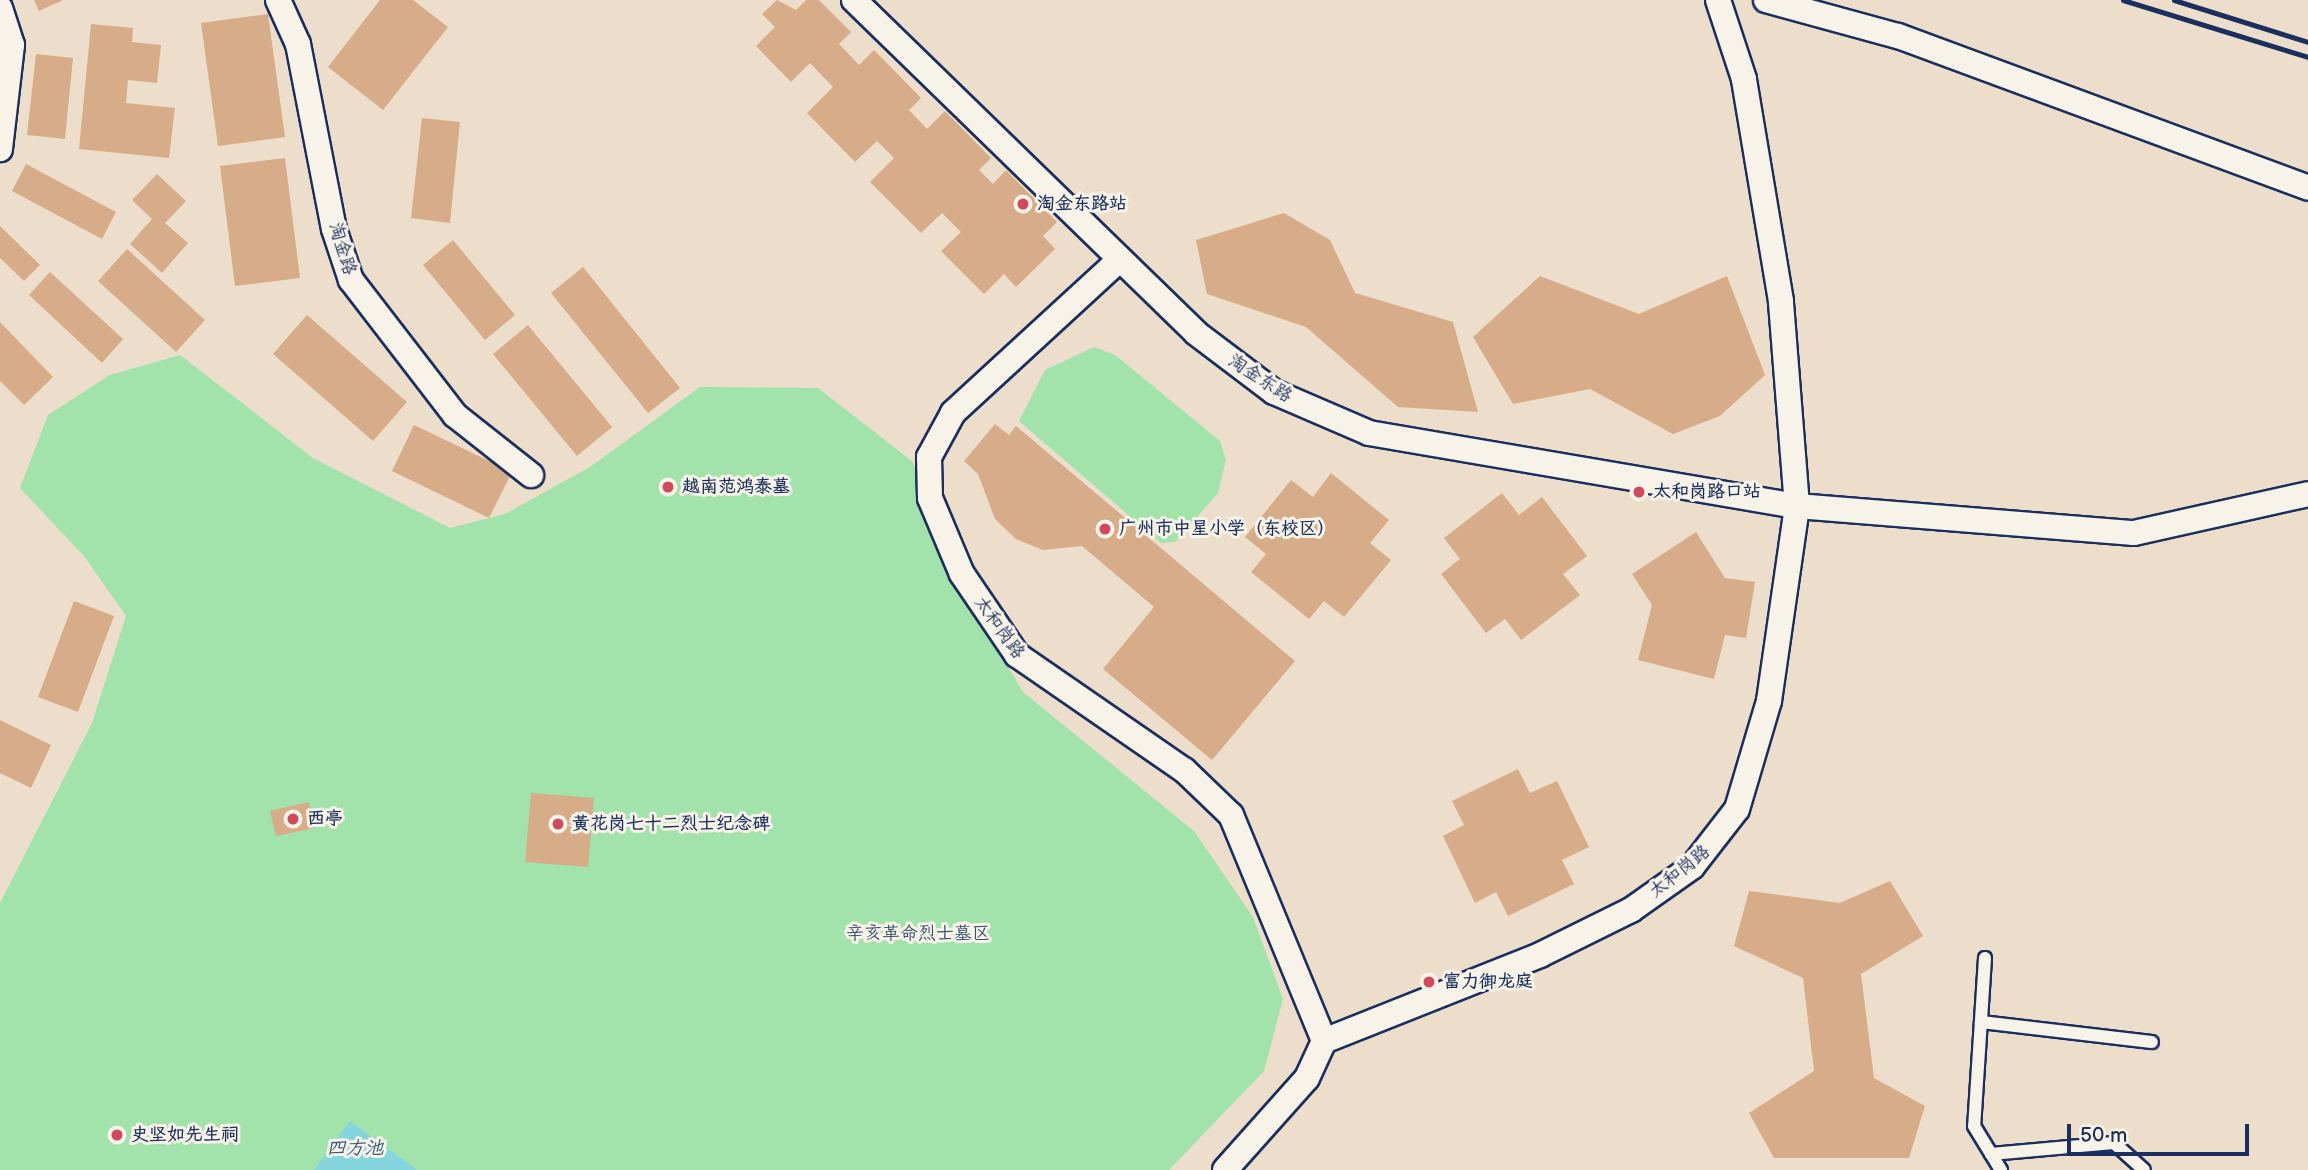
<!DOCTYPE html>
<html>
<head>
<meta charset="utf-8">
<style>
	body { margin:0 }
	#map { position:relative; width:2308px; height:1170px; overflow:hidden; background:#eddecb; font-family:"Balsamiq Sans","LXGW WenKai TC",sans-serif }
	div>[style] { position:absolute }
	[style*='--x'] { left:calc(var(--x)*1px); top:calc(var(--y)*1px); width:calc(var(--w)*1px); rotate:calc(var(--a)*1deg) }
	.green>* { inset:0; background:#a2e2ab }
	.water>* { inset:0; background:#84d5dd }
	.building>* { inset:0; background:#d7ac88 }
	.roads { filter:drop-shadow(2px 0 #1b2f5e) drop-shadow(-2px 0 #1b2f5e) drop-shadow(0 2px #1b2f5e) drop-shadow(0 -2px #1b2f5e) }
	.service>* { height:12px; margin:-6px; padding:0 6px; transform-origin:6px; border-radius:6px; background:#f7f3e8 }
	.minor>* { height:24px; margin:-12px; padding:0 12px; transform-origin:12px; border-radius:12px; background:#f7f3e8 }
	.rail>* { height:5px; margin:-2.5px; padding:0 2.5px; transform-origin:2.5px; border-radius:2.5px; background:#1b2f5e }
	.dots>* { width:19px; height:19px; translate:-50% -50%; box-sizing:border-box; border:4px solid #f7f3e8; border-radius:50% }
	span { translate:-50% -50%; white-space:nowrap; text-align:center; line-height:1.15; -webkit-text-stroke:6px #f7f3e8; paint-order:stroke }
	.poi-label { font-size:18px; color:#1b2f5e; font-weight:700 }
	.left { translate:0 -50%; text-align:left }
	.street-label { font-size:18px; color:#1b2f5e }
	.park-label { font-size:18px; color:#36536d }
	.water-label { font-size:19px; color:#35587e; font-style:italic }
	.scale { position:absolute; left:2067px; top:1124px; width:182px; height:32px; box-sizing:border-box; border:4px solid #1b2f5e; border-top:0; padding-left:9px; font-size:21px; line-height:24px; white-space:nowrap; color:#1b2f5e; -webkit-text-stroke:5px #f7f3e8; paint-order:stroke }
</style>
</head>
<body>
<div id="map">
	<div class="green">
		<i style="clip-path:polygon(1094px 347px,1115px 355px,1220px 441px,1226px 460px,1218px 493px,1175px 542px,1161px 543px,1019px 421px,1045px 370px)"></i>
		<i style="clip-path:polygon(180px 355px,313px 458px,450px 528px,505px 514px,590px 467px,700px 387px,818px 388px,913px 462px,948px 565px,1023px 692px,1194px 831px,1253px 917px,1283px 999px,1264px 1071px,1169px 1170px,0 1170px,0 903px,92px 723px,126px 616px,84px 556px,20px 488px,48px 415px,110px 375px)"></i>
	</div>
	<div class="water">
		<i style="clip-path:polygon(350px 1121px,416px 1169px,415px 1170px,314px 1170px)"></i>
	</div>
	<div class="building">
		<i style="clip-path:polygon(34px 0,63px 0,39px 11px)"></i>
		<i style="clip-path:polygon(380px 0,413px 0,448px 27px,383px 110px,328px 67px)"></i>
		<i style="clip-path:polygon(777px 0,796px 10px,806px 0,819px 0,851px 32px,839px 44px,859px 65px,874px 50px,921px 98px,909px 110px,927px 129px,945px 111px,991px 158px,979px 170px,993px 184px,1006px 170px,1057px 222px,1043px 236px,1055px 249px,1016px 287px,1004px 274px,984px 294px,941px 251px,961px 232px,942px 213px,921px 233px,870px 182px,894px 158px,877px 141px,855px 162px,807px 113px,833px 87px,810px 63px,791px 82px,756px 46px,775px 27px,762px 14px)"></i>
		<i style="clip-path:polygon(268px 14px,285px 137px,218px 146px,201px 23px)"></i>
		<i style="clip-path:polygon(91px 24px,133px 28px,132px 42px,161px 45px,157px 83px,128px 80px,126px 103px,175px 108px,169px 158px,79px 149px)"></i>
		<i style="clip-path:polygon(36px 54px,73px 58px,65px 139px,27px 135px)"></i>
		<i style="clip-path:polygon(422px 118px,460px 122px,450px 223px,411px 218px)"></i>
		<i style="clip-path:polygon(285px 158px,300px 278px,235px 286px,220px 166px)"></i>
		<i style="clip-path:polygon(26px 164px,116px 212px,102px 239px,12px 191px)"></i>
		<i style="clip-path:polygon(157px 174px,186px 201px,165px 223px,188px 243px,162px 273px,130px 244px,152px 219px,132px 200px)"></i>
		<i style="clip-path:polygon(1284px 213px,1330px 240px,1355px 293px,1453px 322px,1478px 412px,1398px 407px,1306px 327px,1207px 294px,1196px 240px)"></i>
		<i style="clip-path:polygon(0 226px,40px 265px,24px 281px,0 258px)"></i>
		<i style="clip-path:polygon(453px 240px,515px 315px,485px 340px,423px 265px)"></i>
		<i style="clip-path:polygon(127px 249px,205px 320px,176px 352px,98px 281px)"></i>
		<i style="clip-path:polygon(583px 267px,680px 388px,648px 413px,551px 293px)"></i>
		<i style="clip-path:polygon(50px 272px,123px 339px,102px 363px,29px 295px)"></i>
		<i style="clip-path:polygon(1540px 276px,1639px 314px,1727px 276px,1765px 375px,1720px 416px,1673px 434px,1590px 389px,1513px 404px,1473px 337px)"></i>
		<i style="clip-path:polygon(307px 315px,407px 402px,373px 441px,273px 354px)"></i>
		<i style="clip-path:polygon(0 322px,53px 377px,24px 405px,0 381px)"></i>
		<i style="clip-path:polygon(528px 325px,612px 427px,577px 456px,493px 354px)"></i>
		<i style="clip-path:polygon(995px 424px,1009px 435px,1016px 426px,1295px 661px,1212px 760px,1103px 669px,1154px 607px,1082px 546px,1043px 550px,1016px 539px,995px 519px,978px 474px,964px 461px)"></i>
		<i style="clip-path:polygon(414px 425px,512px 472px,489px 518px,392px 471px)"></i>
		<i style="clip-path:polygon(1331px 473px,1389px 520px,1370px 543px,1391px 560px,1344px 617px,1324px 601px,1309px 619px,1251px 572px,1266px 554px,1245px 537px,1291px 480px,1313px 497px)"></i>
		<i style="clip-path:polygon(1502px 493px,1519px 515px,1542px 497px,1587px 556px,1563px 574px,1580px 595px,1521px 640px,1505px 619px,1486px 633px,1441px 574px,1460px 559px,1444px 538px)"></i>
		<i style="clip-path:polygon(1696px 532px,1725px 578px,1755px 582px,1746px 638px,1725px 635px,1714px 679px,1638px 660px,1652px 605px,1632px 574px)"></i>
		<i style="clip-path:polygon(74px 601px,114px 616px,78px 712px,38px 697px)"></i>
		<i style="clip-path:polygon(0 720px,51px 745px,31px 788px,0 773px)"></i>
		<i style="clip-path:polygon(1518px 769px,1530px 793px,1557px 781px,1589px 847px,1562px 860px,1574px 884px,1508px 916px,1496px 892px,1475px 903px,1443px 836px,1464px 825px,1452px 801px)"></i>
		<i style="clip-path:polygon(531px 793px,594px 798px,588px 867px,525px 862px)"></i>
		<i style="clip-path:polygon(309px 802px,315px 828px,276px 836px,270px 811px)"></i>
		<i style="clip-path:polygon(1890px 881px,1923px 936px,1861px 974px,1874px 1078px,1925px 1106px,1909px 1158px,1774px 1158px,1749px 1113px,1814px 1071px,1803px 978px,1734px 946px,1749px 891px,1840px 903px)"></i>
	</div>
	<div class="roads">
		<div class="service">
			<i style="--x:1985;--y:958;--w:168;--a:93.7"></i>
			<i style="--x:1974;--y:1126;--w:52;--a:58.5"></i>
			<i style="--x:1981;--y:1022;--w:172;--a:6.7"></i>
			<i style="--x:1991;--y:1154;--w:123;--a:-5.1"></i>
			<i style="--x:2114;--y:1143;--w:40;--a:42"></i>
		</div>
		<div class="minor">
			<i style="--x:278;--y:0;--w:48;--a:65.6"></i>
			<i style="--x:298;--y:44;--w:188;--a:79"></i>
			<i style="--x:334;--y:229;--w:54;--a:71.6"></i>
			<i style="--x:351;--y:280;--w:170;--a:52.4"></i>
			<i style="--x:455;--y:415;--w:97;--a:38.3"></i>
			<i style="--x:854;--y:0;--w:477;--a:44.2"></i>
			<i style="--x:1196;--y:333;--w:98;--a:37.1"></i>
			<i style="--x:1274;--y:392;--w:103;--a:23.3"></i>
			<i style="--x:1369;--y:433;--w:434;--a:9.7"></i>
			<i style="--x:1797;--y:506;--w:338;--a:4.6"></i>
			<i style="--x:2134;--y:533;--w:178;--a:-12.6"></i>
			<i style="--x:1766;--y:0;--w:137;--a:15.3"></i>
			<i style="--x:1898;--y:36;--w:437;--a:20.3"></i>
			<i style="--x:0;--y:8;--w:39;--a:72"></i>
			<i style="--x:12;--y:45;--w:105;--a:96.6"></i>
			<i style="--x:1117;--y:262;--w:223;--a:137.4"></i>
			<i style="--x:953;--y:413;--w:50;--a:118.6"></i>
			<i style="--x:929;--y:457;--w:41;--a:88.6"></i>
			<i style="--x:930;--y:498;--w:82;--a:67.2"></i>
			<i style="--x:962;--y:574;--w:98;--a:55.8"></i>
			<i style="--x:1017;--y:655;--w:203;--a:34.6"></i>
			<i style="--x:1184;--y:770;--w:65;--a:43.8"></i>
			<i style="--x:1231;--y:815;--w:244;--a:67.6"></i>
			<i style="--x:1225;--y:1170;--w:123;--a:-48.3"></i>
			<i style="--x:1307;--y:1078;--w:41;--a:-65.3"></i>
			<i style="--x:1324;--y:1041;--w:232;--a:-21.7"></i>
			<i style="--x:1540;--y:955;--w:102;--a:-26.3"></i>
			<i style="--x:1631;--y:910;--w:75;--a:-35.2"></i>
			<i style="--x:1692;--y:867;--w:73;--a:-52.2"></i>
			<i style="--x:1737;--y:809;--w:113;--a:-73.5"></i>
			<i style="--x:1769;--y:701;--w:197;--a:-81.8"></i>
			<i style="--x:1797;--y:506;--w:206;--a:-94.5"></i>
			<i style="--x:1781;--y:301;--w:225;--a:-99.5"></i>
			<i style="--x:1744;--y:79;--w:83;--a:-108.2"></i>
		</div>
	</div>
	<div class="rail">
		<i style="--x:2123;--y:0;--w:194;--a:17.1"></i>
		<i style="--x:2174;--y:0;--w:140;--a:17.4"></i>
	</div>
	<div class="dots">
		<i style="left:1023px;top:204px;background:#d1495b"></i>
		<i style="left:668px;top:487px;background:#d1495b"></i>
		<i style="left:1639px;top:492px;background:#d1495b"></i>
		<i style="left:1105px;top:529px;background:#d1495b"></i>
		<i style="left:293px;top:819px;background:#d1495b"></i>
		<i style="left:558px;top:824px;background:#d1495b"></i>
		<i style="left:1429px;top:982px;background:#d1495b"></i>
		<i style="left:117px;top:1135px;background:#d1495b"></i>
	</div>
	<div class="poi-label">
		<span class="left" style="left:1037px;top:204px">淘金东路站</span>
		<span class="left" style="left:682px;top:487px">越南范鸿泰墓</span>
		<span class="left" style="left:1653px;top:492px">太和岗路口站</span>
		<span class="left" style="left:1119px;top:529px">广州市中星小学（东校区）</span>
		<span class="left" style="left:307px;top:819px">西亭</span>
		<span class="left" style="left:572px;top:824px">黄花岗七十二烈士纪念碑</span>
		<span class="left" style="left:1443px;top:982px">富力御龙庭</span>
		<span class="left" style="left:131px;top:1135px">史坚如先生祠</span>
	</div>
	<div class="street-label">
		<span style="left:342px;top:249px;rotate:73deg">淘金路</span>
		<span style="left:1260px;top:379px;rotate:33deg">淘金东路</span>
		<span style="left:999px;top:628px;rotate:54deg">太和岗路</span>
		<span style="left:1680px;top:872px;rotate:-39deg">太和岗路</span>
	</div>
	<div class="park-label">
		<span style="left:918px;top:934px">辛亥革命烈士墓区</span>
	</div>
	<div class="water-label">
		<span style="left:355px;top:1149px">四方池</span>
	</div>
	<div class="scale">50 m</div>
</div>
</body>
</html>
